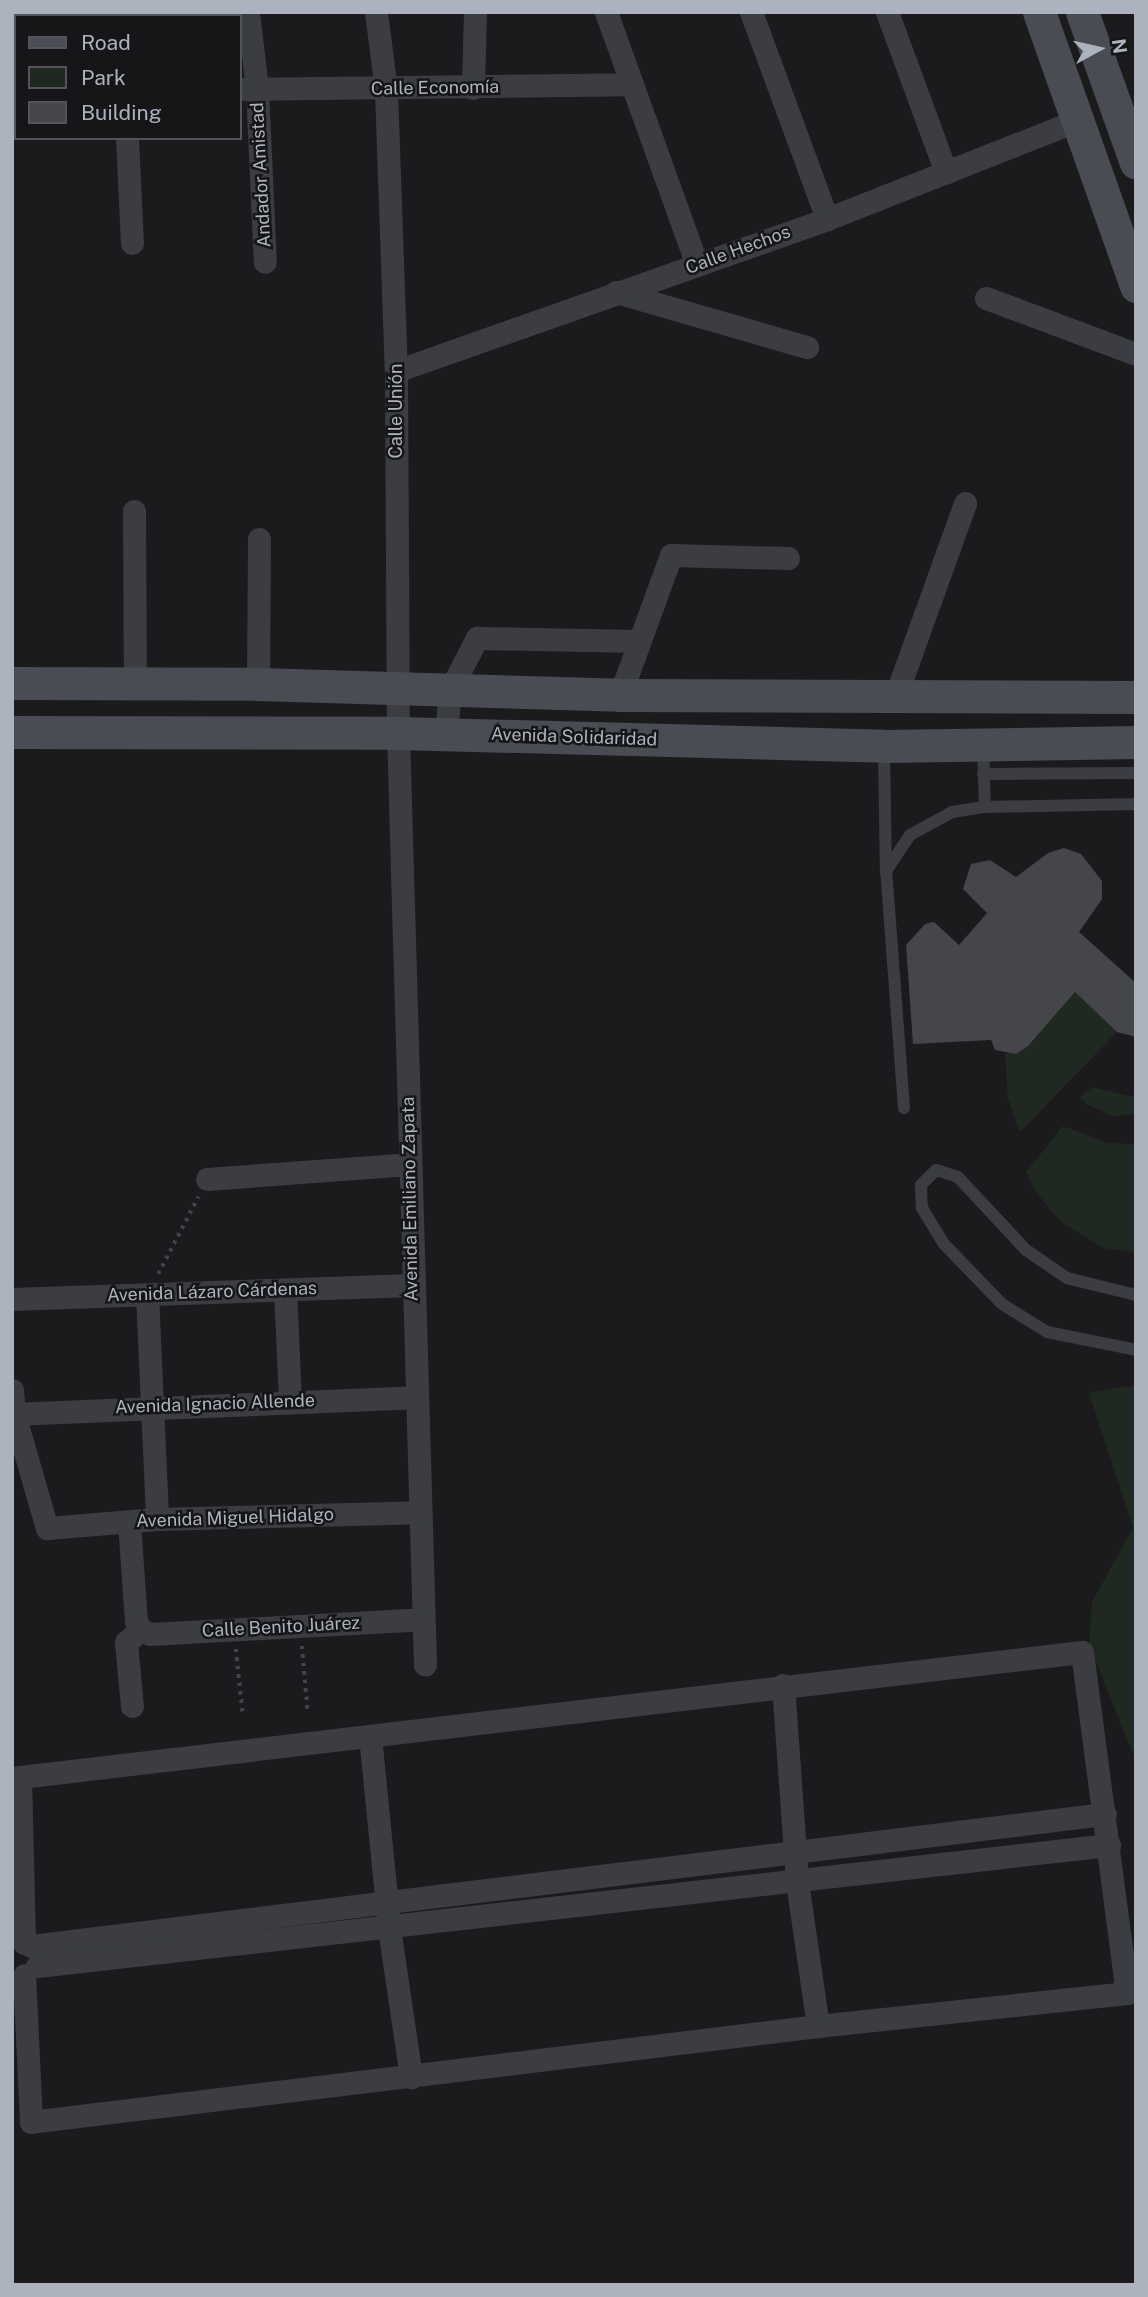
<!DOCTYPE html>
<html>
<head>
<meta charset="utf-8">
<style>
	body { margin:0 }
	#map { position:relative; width:1148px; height:2297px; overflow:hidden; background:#1b1b1d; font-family:"Public Sans",sans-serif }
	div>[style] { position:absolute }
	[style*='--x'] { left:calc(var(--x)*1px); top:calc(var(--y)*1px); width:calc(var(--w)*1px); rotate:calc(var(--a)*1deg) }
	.green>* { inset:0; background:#202921 }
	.building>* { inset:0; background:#45464a }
	.path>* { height:3.5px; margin-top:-1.75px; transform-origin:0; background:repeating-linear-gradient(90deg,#41444a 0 3.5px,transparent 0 8.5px) }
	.service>* { height:12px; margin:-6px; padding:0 6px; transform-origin:6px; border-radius:6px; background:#3b3d43 }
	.minor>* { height:23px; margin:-11.5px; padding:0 11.5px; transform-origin:11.5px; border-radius:11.5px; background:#3b3d43 }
	.secondary>* { height:33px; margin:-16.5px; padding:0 16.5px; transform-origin:16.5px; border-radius:16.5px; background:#494c53 }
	span { translate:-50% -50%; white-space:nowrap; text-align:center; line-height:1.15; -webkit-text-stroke:5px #161619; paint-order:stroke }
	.street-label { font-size:18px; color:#adb3be }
	.frame { position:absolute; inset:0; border:14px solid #adb3be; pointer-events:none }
	.legend { position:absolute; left:14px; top:14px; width:228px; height:126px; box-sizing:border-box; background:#161619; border:2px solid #52555b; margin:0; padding:9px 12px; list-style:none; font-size:21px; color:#adb3be }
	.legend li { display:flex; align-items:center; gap:14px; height:35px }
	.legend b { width:35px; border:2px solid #52555b }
	.north { position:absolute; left:1064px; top:14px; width:70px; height:70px; -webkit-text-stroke:5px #161619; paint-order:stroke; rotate:82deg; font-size:19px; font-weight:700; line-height:28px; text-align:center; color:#adb3be }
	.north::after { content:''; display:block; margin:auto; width:24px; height:32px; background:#adb3be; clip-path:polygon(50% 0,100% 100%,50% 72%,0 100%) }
</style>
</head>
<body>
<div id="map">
	<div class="green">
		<i style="clip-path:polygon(1075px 992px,1117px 1032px,1020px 1132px,1008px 1099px,1005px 1054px,1028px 1046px)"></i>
		<i style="clip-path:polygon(1092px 1087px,1134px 1097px,1136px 1114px,1112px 1116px,1088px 1105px,1080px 1098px)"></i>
		<i style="clip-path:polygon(1063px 1126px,1107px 1143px,1134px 1144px,1136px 1252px,1103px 1248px,1060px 1221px,1035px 1191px,1026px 1172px)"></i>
		<i style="clip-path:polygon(1136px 1385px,1136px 1761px,1089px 1644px,1092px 1602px,1133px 1528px,1089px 1393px)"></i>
	</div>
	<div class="building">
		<i style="clip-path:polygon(1064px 848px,1081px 854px,1102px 881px,1102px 899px,1079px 932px,1136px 983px,1136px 1037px,1117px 1032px,1075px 992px,1028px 1046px,1016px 1054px,995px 1050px,991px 1040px,913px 1044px,906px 945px,925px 924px,934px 922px,959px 945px,987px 913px,963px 889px,971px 864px,990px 860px,1016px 877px,1048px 853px)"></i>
	</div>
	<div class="path">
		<i style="--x:158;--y:1274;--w:87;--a:-62.5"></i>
		<i style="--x:302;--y:1646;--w:66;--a:84.8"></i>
		<i style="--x:236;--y:1649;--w:65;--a:83.9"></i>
	</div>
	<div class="service">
		<i style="--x:983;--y:745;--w:62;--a:88.2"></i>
		<i style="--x:884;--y:749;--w:122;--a:89.1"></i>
		<i style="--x:983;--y:774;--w:153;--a:-0.4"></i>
		<i style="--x:904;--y:1108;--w:238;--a:-94.3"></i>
		<i style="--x:886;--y:871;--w:43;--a:-56.3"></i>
		<i style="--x:910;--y:835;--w:48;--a:-28.7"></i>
		<i style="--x:952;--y:812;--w:33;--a:-9"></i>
		<i style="--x:985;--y:807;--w:151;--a:-1.1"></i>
		<i style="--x:1136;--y:1295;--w:71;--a:-166.2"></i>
		<i style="--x:1067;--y:1278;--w:50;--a:-145.7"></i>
		<i style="--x:1026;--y:1250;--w:100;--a:-133"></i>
		<i style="--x:958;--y:1177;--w:23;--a:-162"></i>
		<i style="--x:936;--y:1170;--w:21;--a:135"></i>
		<i style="--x:921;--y:1185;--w:23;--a:88"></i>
		<i style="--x:922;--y:1208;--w:42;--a:58.6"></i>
		<i style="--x:944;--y:1244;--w:83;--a:46"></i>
		<i style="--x:1002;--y:1304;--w:53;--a:31.9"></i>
		<i style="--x:1047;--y:1332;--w:91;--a:11.4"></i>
	</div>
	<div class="minor">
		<i style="--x:124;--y:12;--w:4;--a:90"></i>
		<i style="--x:248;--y:12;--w:78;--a:83.3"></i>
		<i style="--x:257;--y:89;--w:173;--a:87.4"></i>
		<i style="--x:376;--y:12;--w:79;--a:82.7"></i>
		<i style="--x:386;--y:90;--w:281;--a:88"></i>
		<i style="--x:396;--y:371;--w:362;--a:89.7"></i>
		<i style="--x:398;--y:733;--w:932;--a:88.34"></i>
		<i style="--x:606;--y:12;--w:269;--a:70.2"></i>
		<i style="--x:751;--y:12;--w:221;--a:69.8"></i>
		<i style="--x:887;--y:12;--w:171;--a:69.8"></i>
		<i style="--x:473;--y:88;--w:76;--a:-88.5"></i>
		<i style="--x:12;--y:89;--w:4;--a:0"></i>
		<i style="--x:240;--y:89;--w:390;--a:-0.7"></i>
		<i style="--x:127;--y:138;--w:105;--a:87.3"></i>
		<i style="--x:616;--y:292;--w:199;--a:16.1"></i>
		<i style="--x:986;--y:298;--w:160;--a:20.5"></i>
		<i style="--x:396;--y:371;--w:457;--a:-19.4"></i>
		<i style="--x:827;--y:219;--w:270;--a:-21.5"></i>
		<i style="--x:134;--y:511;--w:173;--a:89.7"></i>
		<i style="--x:258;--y:684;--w:145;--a:-89.6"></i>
		<i style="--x:620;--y:695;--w:149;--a:-70"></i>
		<i style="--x:671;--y:555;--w:117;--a:1.5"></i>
		<i style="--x:896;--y:695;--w:204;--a:-70.2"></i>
		<i style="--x:446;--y:734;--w:44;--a:-84.8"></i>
		<i style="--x:450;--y:690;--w:59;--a:-62.6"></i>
		<i style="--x:477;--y:638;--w:162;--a:1.1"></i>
		<i style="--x:207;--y:1179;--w:203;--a:-4.2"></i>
		<i style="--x:285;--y:1290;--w:111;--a:87.4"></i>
		<i style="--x:147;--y:1295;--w:224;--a:87.4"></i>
		<i style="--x:12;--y:1299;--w:400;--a:-2"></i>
		<i style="--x:12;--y:1390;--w:24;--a:85"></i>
		<i style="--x:14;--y:1414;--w:119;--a:73.9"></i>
		<i style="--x:47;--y:1528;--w:110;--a:-4.7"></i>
		<i style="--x:157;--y:1519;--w:262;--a:-1.5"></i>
		<i style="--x:14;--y:1414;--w:402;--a:-2.4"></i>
		<i style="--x:129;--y:1522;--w:99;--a:86"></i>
		<i style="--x:136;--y:1621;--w:10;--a:61"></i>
		<i style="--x:141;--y:1630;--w:10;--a:24"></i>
		<i style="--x:150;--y:1634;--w:273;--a:-3.1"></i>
		<i style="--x:783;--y:1685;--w:197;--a:85.9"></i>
		<i style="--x:797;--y:1882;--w:146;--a:81.7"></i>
		<i style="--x:132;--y:1706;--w:64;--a:-95.4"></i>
		<i style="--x:126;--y:1642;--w:19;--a:-39"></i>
		<i style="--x:370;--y:1736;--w:193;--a:84.3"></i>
		<i style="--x:389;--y:1928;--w:151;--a:81.6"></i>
		<i style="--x:12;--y:1778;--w:1077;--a:-6.72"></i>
		<i style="--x:1082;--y:1652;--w:344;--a:82.5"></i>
		<i style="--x:1127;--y:1993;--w:311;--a:173.9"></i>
		<i style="--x:818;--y:2026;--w:793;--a:173.05"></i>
		<i style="--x:31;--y:2122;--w:147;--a:-92.7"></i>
		<i style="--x:20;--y:1778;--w:165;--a:88.6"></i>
		<i style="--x:31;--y:1946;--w:1082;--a:-7.01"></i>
		<i style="--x:37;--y:1966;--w:1079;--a:-6.44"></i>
	</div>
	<div class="secondary">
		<i style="--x:1039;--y:12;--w:291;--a:70.5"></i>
		<i style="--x:1082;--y:12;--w:160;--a:70.3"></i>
		<i style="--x:12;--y:683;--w:246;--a:0.2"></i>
		<i style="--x:258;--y:684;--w:362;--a:1.7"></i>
		<i style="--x:620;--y:695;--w:516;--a:0.22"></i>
		<i style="--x:12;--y:732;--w:386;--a:0.1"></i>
		<i style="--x:398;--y:733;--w:486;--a:1.5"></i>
		<i style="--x:884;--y:746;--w:252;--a:-0.9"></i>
	</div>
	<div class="street-label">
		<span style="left:435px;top:88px;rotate:-1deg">Calle Economía</span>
		<span style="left:261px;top:175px;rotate:-93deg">Andador Amistad</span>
		<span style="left:738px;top:250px;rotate:-20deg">Calle Hechos</span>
		<span style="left:396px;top:411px;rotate:-90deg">Calle Unión</span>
		<span style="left:574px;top:737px;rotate:2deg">Avenida Solidaridad</span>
		<span style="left:410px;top:1199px;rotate:-91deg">Avenida Emiliano Zapata</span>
		<span style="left:212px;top:1292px;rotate:-2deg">Avenida Lázaro Cárdenas</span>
		<span style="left:215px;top:1404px;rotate:-2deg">Avenida Ignacio Allende</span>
		<span style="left:235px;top:1518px;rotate:-2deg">Avenida Miguel Hidalgo</span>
		<span style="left:281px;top:1627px;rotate:-3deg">Calle Benito Juárez</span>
	</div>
	<div class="frame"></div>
	<ul class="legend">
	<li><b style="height:9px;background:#494c53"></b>Road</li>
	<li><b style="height:19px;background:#202921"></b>Park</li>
	<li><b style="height:19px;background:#45464a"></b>Building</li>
	</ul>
	<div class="north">N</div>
</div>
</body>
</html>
